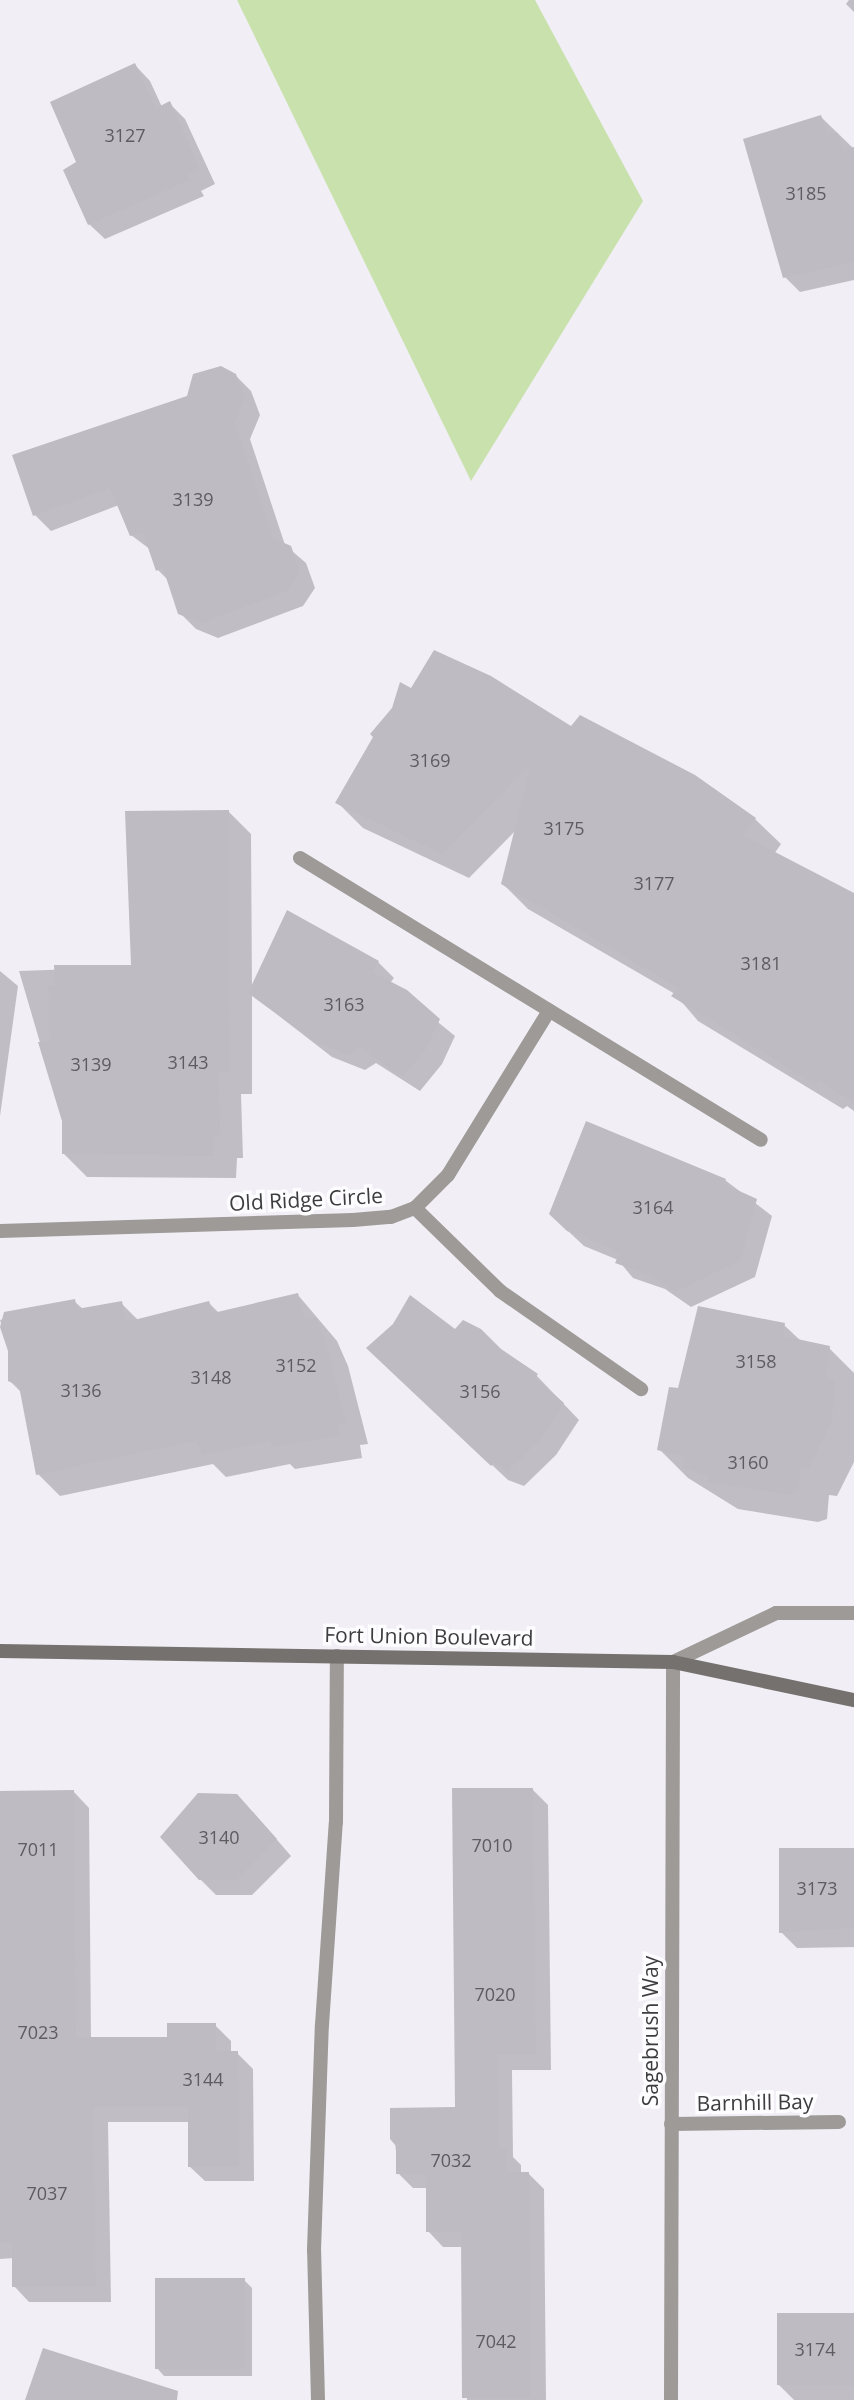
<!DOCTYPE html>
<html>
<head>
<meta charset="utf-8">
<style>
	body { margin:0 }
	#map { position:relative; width:854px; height:2400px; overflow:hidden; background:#f1eef5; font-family:"Open Sans",sans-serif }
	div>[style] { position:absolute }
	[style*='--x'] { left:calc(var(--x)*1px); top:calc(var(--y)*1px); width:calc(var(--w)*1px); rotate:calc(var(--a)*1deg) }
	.green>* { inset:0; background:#c9e2ad }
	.shadow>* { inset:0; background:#0003 }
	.building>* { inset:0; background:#bfbbc2 }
	.lane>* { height:14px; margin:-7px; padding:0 7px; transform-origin:7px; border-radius:7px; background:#9d9a98 }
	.street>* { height:14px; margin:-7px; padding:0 7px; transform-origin:7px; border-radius:7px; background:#9d9a98 }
	.secondary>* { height:14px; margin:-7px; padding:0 7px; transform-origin:7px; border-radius:7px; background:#75716e }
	span { translate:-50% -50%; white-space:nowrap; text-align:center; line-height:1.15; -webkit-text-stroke:7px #fdfcff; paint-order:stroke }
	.number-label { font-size:18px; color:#5e5c60 }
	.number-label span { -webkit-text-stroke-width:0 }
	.street-label { font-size:21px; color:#3d3c3f }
</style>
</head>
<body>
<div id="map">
	<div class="green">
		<i style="clip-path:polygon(237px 0,535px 0,643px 201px,471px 481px)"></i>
	</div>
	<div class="shadow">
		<i style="clip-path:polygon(849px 0,854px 0,854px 12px,846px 4px)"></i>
		<i style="clip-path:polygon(135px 65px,150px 81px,162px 107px,169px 103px,185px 119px,215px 184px,201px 191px,204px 196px,105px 239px,89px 224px,79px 163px)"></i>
		<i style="clip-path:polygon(821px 117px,854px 149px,854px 280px,800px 292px,785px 277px)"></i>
		<i style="clip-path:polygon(235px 375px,251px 391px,260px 415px,250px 439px,285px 545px,306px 563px,315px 588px,303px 606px,218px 638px,196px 629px,180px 613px,169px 581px,158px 570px,151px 550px,131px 535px,119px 505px,51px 531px,35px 515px,188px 397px)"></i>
		<i style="clip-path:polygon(412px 691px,571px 728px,755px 819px,781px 844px,774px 854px,854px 895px,854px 1111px,847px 1106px,843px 1109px,698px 1021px,675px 994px,528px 909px,502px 883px,516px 830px,469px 878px,363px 828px,337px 802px)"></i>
		<i style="clip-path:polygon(228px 811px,251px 834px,252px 989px,288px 912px,378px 962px,394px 978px,390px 983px,455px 1036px,442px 1064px,420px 1091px,376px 1063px,365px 1070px,332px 1057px,252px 995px,252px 1094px,241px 1094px,243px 1158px,237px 1158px,236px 1178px,87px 1177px,64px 1154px,63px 1121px,19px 971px,133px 967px)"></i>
		<i style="clip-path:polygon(0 971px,18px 986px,0 1116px)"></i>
		<i style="clip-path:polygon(725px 1180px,772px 1216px,755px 1277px,691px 1307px,665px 1289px,633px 1278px,618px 1260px,584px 1246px,567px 1230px)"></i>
		<i style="clip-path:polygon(298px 1295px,337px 1341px,348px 1366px,368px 1444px,360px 1445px,362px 1458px,295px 1469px,290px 1464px,226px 1477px,213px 1464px,60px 1496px,38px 1474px,22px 1393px,10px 1381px,10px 1351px,0 1320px,74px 1301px,84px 1310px,121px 1303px,139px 1321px,209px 1303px,219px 1313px)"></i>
		<i style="clip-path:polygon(784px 1325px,802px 1342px,829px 1348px,854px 1373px,854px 1462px,837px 1496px,829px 1495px,827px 1519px,818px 1522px,738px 1509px,688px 1478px,659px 1449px,679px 1390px)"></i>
		<i style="clip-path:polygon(455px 1332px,501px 1351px,537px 1376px,579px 1420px,556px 1455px,524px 1486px,508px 1480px,384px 1363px)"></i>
		<i style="clip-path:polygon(532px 1789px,548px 1805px,551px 2070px,512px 2070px,513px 2157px,521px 2165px,521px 2174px,529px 2174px,544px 2189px,546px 2400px,467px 2400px,463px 2247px,443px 2247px,428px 2231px,428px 2188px,413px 2188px,398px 2173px,392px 2109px,457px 2109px)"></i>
		<i style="clip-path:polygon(74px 1792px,89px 1808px,91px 2039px,169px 2039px,215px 2025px,231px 2041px,231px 2053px,237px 2053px,253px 2069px,254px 2181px,205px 2181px,189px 2166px,189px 2122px,108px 2122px,111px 2302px,29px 2302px,14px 2286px,14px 2258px,0 2259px,0 1793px)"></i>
		<i style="clip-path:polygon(253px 1812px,291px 1856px,252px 1895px,216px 1895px,200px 1879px)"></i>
		<i style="clip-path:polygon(854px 1849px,854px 1947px,797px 1948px,781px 1932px)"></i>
		<i style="clip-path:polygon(244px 2280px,252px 2288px,252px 2376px,164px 2376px,157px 2368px)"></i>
		<i style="clip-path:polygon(854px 2315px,854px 2400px,794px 2400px,778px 2384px)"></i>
	</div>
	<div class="building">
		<i style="clip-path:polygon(135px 63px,156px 108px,170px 101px,200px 169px,187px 175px,190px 180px,88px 225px,63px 170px,76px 162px,50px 102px)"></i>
		<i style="clip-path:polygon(821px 115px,827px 133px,838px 133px,842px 150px,854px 147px,854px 262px,783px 278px,743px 139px)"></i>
		<i style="clip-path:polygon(221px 366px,236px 374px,245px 398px,235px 423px,273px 538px,291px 546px,300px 571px,287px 591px,202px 623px,178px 614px,163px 568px,156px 571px,143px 533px,130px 536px,110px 488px,33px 516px,12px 455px,187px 396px,193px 374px)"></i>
		<i style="clip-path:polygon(434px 650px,491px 676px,571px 726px,580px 715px,695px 775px,756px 818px,744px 836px,854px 893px,854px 1103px,820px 1081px,816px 1085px,671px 996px,678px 988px,501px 884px,531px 764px,442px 854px,335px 803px,373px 737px,370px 734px,392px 708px,400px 682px,411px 688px)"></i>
		<i style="clip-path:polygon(229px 810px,230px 1072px,219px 1072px,220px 1136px,214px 1136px,214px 1156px,62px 1154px,62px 1121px,38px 1042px,50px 1042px,48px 984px,55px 986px,54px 965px,131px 965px,125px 811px)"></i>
		<i style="clip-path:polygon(287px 910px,379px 961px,372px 972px,407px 990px,440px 1019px,427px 1048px,403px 1077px,360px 1048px,349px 1055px,315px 1042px,248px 993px)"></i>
		<i style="clip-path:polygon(586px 1121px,726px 1179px,724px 1184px,757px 1199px,740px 1261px,675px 1292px,647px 1274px,615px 1263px,620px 1252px,567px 1231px,549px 1214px)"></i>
		<i style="clip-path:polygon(298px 1293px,305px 1320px,316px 1317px,326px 1342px,346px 1423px,338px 1424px,340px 1436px,271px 1447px,271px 1441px,202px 1455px,196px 1441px,36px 1475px,19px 1386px,8px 1381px,8px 1351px,0 1327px,4px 1312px,75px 1299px,77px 1309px,122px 1301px,126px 1322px,209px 1301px,213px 1313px)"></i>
		<i style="clip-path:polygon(410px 1295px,455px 1329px,463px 1320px,481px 1329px,501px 1349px,538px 1374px,535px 1378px,564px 1403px,541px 1439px,507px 1472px,494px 1463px,491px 1466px,366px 1348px,393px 1324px)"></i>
		<i style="clip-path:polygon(698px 1306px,785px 1323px,783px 1336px,830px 1346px,826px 1376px,835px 1379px,832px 1421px,809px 1468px,801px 1467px,799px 1490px,789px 1495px,707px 1482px,709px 1476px,683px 1468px,684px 1457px,657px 1450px,669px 1387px,678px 1388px)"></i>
		<i style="clip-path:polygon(452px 1788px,533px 1788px,536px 2055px,497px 2055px,499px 2148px,507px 2148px,507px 2172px,529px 2172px,531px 2398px,462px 2398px,461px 2232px,426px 2232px,426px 2174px,396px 2174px,396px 2146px,390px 2139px,390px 2108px,455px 2107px)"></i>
		<i style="clip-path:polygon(74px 1790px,76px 2037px,167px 2037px,167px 2023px,216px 2023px,216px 2051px,238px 2051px,239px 2167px,188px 2167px,188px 2107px,93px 2107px,96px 2287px,12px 2287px,12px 2243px,0 2243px,0 1791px)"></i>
		<i style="clip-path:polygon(198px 1793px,237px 1794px,277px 1839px,237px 1880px,199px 1880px,160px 1837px)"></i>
		<i style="clip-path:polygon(779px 1848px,854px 1848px,854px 1928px,779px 1933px)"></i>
		<i style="clip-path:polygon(155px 2278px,245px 2278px,245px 2369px,155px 2369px)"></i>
		<i style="clip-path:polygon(777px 2313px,854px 2313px,854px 2385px,777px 2385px)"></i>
		<i style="clip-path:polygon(43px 2348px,178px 2391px,177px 2400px,25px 2400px)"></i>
	</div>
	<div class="lane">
		<i style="--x:415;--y:1208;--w:119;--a:44.3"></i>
		<i style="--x:500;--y:1291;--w:172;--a:34.8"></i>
		<i style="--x:673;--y:1662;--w:114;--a:-25.4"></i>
		<i style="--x:776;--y:1613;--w:78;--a:0"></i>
		<i style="--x:318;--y:2400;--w:150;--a:-91.5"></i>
		<i style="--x:314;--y:2250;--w:225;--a:-88"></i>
		<i style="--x:322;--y:2025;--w:203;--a:-86.1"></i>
		<i style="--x:336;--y:1822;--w:166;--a:-89.7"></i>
	</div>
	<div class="street">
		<i style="--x:300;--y:858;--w:540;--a:31.45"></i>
		<i style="--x:0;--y:1231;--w:353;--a:-1.8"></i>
		<i style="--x:353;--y:1220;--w:38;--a:-5"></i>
		<i style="--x:391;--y:1217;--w:26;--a:-21"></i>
		<i style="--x:415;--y:1208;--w:47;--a:-45"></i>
		<i style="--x:448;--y:1175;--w:193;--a:-58.4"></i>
		<i style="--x:671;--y:2124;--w:168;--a:-0.7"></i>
		<i style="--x:671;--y:2400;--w:738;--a:-89.84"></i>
	</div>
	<div class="secondary">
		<i style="--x:0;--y:1651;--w:673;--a:0.94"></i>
		<i style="--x:673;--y:1662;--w:185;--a:11.9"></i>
	</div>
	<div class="number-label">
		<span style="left:125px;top:135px">3127</span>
		<span style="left:806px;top:193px">3185</span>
		<span style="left:193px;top:499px">3139</span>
		<span style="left:430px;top:760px">3169</span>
		<span style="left:564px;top:828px">3175</span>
		<span style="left:654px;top:883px">3177</span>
		<span style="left:761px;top:963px">3181</span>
		<span style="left:344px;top:1004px">3163</span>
		<span style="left:188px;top:1062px">3143</span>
		<span style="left:91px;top:1064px">3139</span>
		<span style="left:653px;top:1207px">3164</span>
		<span style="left:756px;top:1361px">3158</span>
		<span style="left:296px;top:1365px">3152</span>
		<span style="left:211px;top:1377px">3148</span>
		<span style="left:81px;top:1390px">3136</span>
		<span style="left:480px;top:1391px">3156</span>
		<span style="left:748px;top:1462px">3160</span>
		<span style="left:219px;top:1837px">3140</span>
		<span style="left:492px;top:1845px">7010</span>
		<span style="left:38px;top:1849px">7011</span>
		<span style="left:817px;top:1888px">3173</span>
		<span style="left:495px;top:1994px">7020</span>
		<span style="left:38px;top:2032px">7023</span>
		<span style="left:203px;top:2079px">3144</span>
		<span style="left:451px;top:2160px">7032</span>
		<span style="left:47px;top:2193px">7037</span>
		<span style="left:496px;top:2341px">7042</span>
		<span style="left:815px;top:2349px">3174</span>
	</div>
	<div class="street-label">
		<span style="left:306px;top:1199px;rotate:-3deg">Old Ridge Circle</span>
		<span style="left:429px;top:1636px;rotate:1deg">Fort Union Boulevard</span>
		<span style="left:650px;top:2031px;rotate:-90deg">Sagebrush Way</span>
		<span style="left:755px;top:2102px;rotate:-1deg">Barnhill Bay</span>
	</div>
</div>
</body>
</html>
